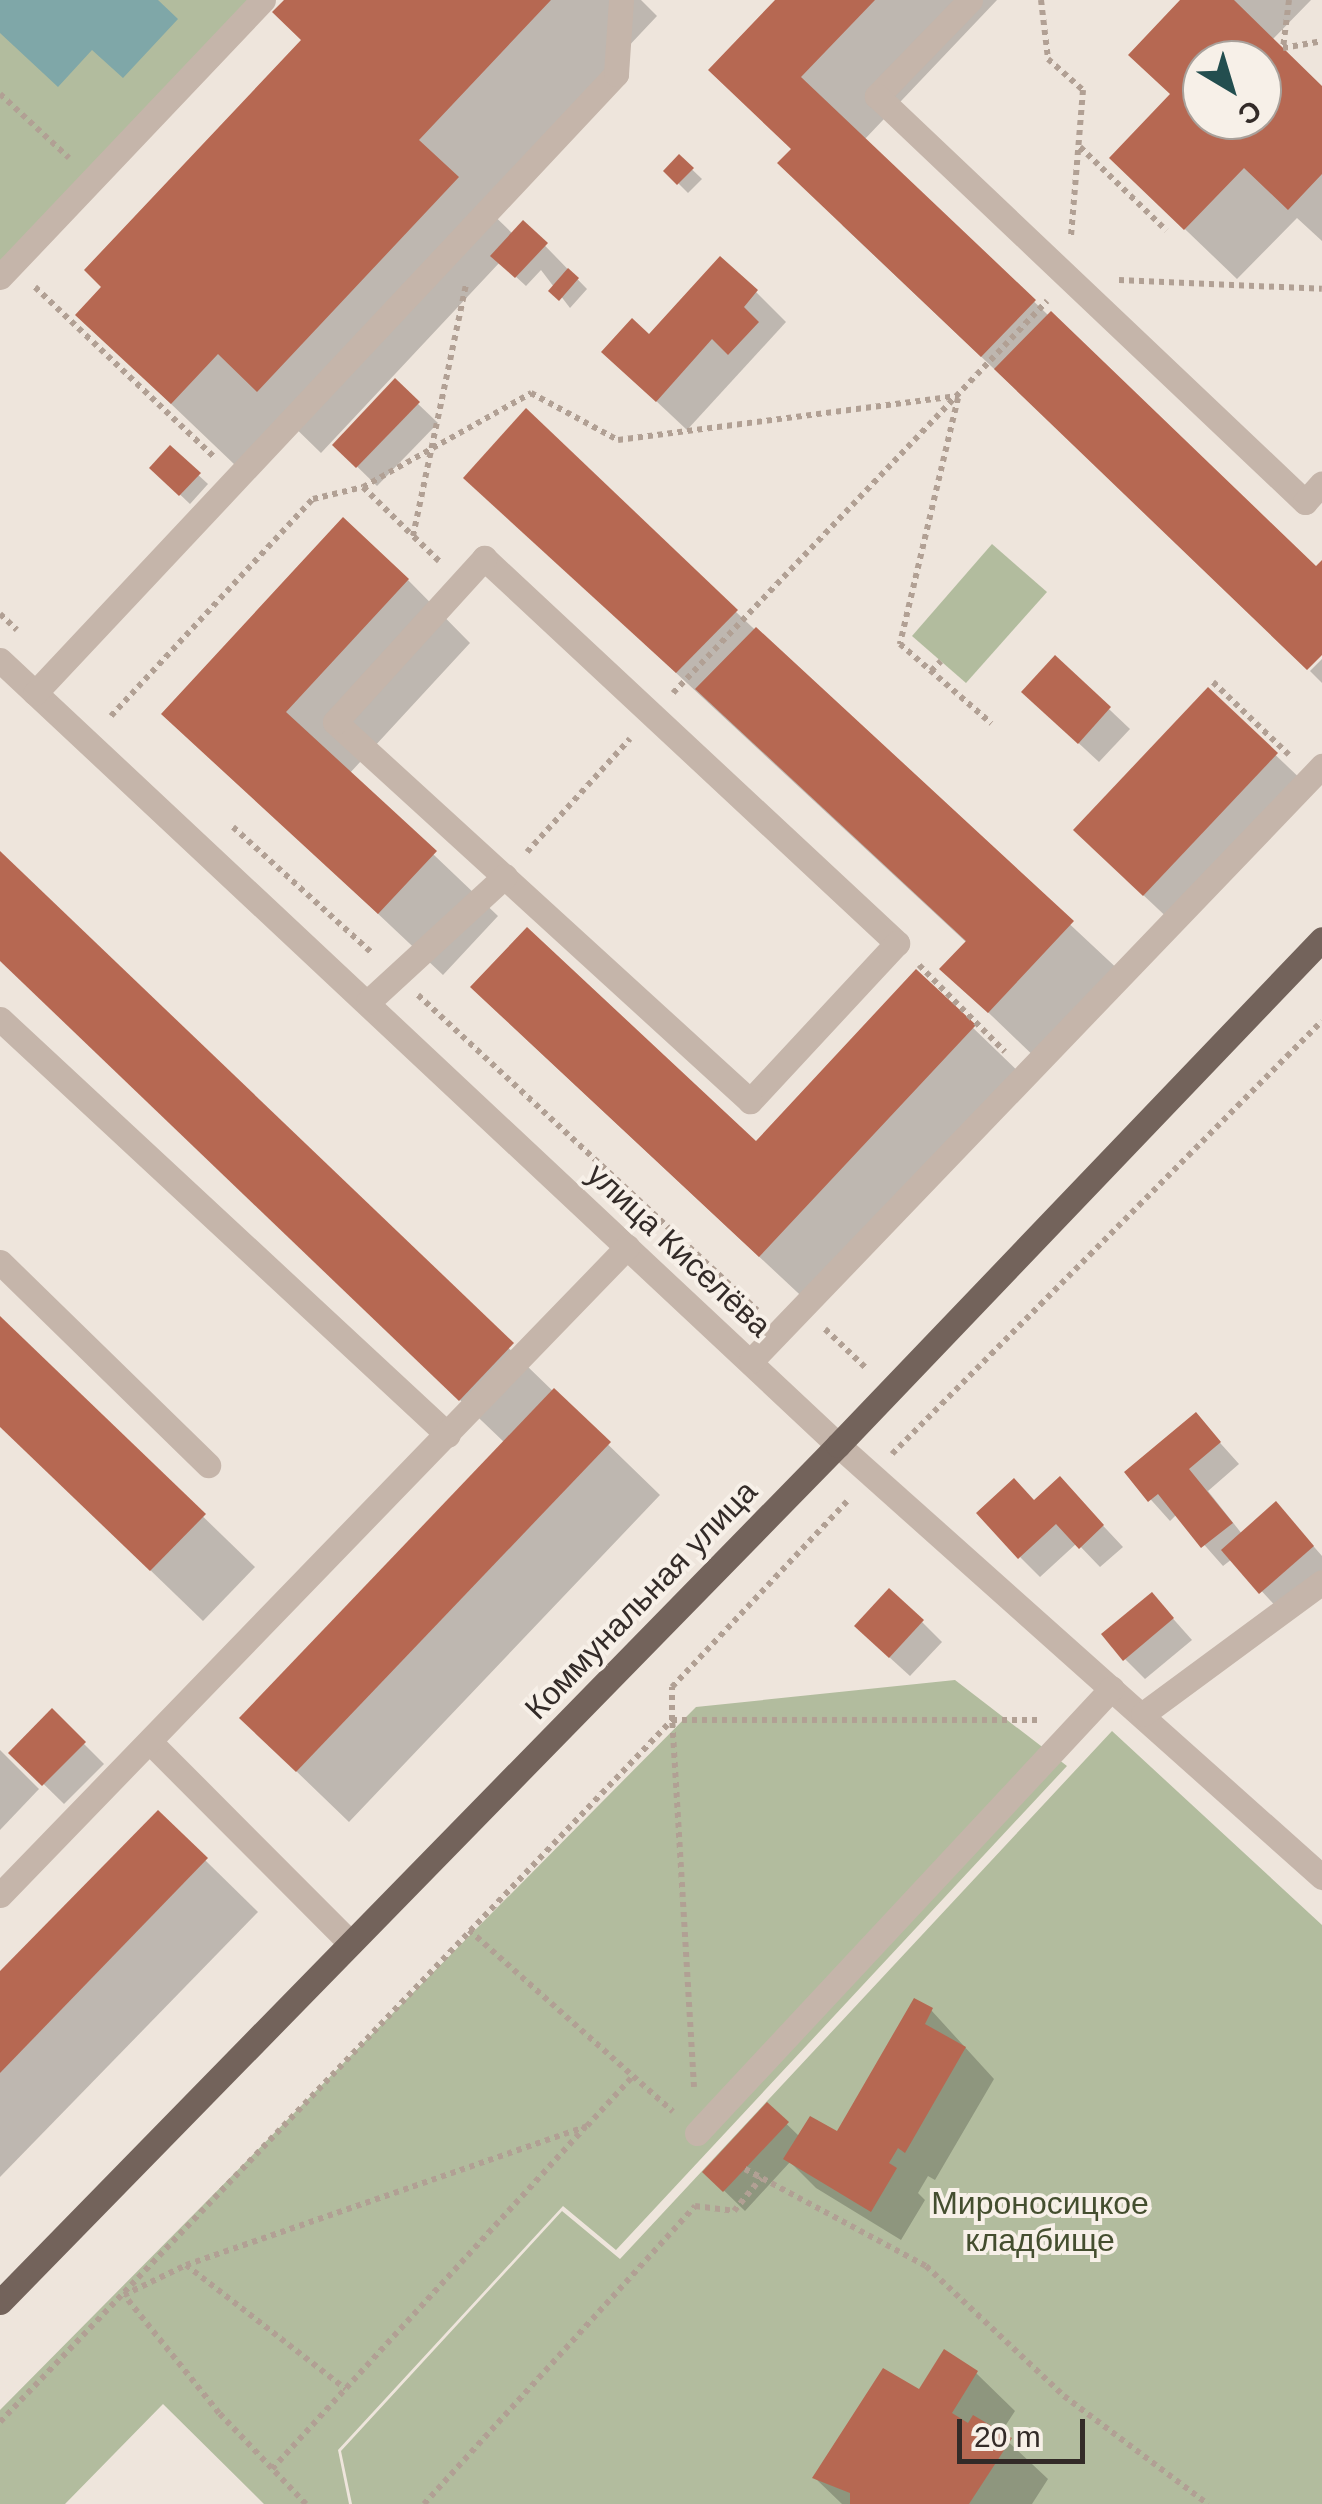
<!DOCTYPE html>
<html>
<head>
<meta charset="utf-8">
<style>
	body { margin:0 }
	#map { position:relative; width:1322px; height:2504px; overflow:hidden; background:#eee5dc; font-family:Arial,sans-serif }
	div>[style] { position:absolute }
	[style*='--x'] { left:calc(var(--x)*1px); top:calc(var(--y)*1px); width:calc(var(--w)*1px); rotate:calc(var(--a)*1deg) }
	.green>* { inset:0; background:#b2bc9e }
	.water>* { inset:0; background:#7fa7a8 }
	.shadow>* { inset:0; background:#0003 }
	.building>* { inset:0; background:#b66852 }
	.path>* { height:6px; margin-top:-3px; transform-origin:0; background:repeating-linear-gradient(90deg,#b1a094 0 5px,transparent 0 10px) }
	.minor>* { height:25px; margin:-12.5px; padding:0 12.5px; transform-origin:12.5px; border-radius:12.5px; background:#c5b5aa }
	.major>* { height:25px; margin:-12.5px; padding:0 12.5px; transform-origin:12.5px; border-radius:12.5px; background:#73635b }
	span { translate:-50% -50%; white-space:nowrap; text-align:center; line-height:1.15; -webkit-text-stroke:8px #f7f0e8; paint-order:stroke }
	.street-label { font-size:32px; color:#332b28 }
	.park-label { font-size:32px; color:#444e2f }
	.north { position:absolute; left:1182px; top:40px; width:100px; height:100px; box-sizing:border-box; background:#f7f0e8; border:2px solid #a9a19b; border-radius:50%; rotate:142deg; font-size:28px; font-weight:700; line-height:40px; text-align:center; color:#332b28 }
	.north::after { content:''; display:block; margin:auto; width:35px; height:45px; background:#234e4f; clip-path:polygon(50% 0,100% 100%,50% 72%,0 100%) }
	.scale { position:absolute; left:957px; top:2419px; width:128px; height:45px; box-sizing:border-box; border:5px solid #332b28; border-top:0; padding-left:12px; font-size:30px; line-height:35px; white-space:nowrap; color:#332b28; -webkit-text-stroke:8px #f7f0e8; paint-order:stroke }
</style>
</head>
<body>
<div id="map">
	<div class="green">
		<i style="clip-path:polygon(0 0,248px 0,0 262px)"></i>
		<i style="clip-path:polygon(992px 544px,1047px 592px,966px 683px,912px 636px)"></i>
		<i style="clip-path:polygon(955px 1680px,1067px 1766px,616px 2250px,563px 2206px,338px 2450px,349px 2504px,264px 2504px,163px 2404px,65px 2504px,0 2504px,0 2410px,696px 1707px)"></i>
		<i style="clip-path:polygon(1112px 1731px,1322px 1925px,1322px 2504px,352px 2504px,341px 2451px,562px 2211px,620px 2259px)"></i>
	</div>
	<div class="water">
		<i style="clip-path:polygon(0 0,158px 0,178px 19px,123px 78px,92px 50px,58px 87px,0 33px)"></i>
	</div>
	<div class="shadow">
		<i style="clip-path:polygon(287px 0,641px 0,657px 16px,481px 203px,513px 234px,523px 223px,587px 289px,570px 308px,541px 270px,526px 286px,500px 262px,321px 453px,282px 415px,235px 465px,78px 315px,304px 40px)"></i>
		<i style="clip-path:polygon(778px 0,997px 0,864px 140px,1316px 570px,1322px 564px,1322px 652px,1046px 418px,843px 226px,793px 150px)"></i>
		<i style="clip-path:polygon(evenodd,1184px 0,1311px 0,1272px 40px,1322px 89px,1322px 241px,1297px 218px,1237px 279px,1164px 209px,1184px 0,1202px 60px,1262px 60px,1262px 120px,1202px 120px,1202px 60px)"></i>
		<i style="clip-path:polygon(679px 157px,702px 179px,688px 193px,666px 171px)"></i>
		<i style="clip-path:polygon(756px 292px,786px 322px,687px 430px,604px 352px)"></i>
		<i style="clip-path:polygon(395px 382px,438px 423px,377px 486px,335px 445px)"></i>
		<i style="clip-path:polygon(170px 449px,208px 484px,190px 504px,152px 468px)"></i>
		<i style="clip-path:polygon(466px 478px,736px 612px,1123px 974px,1041px 1063px,943px 969px,967px 943px)"></i>
		<i style="clip-path:polygon(408px 580px,470px 643px,349px 774px,498px 916px,443px 975px,165px 713px)"></i>
		<i style="clip-path:polygon(1055px 658px,1130px 729px,1099px 762px,1045px 712px)"></i>
		<i style="clip-path:polygon(1322px 659px,1322px 683px,1310px 671px)"></i>
		<i style="clip-path:polygon(1208px 691px,1306px 784px,1174px 924px,1106px 860px)"></i>
		<i style="clip-path:polygon(0 854px,660px 1495px,349px 1822px,294px 1769px,505px 1443px,0 960px)"></i>
		<i style="clip-path:polygon(916px 973px,1025px 1078px,812px 1306px,525px 1038px,756px 1144px)"></i>
		<i style="clip-path:polygon(0 1320px,255px 1567px,203px 1621px,0 1425px)"></i>
		<i style="clip-path:polygon(1196px 1416px,1239px 1464px,1208px 1491px,1242px 1534px,1295px 1525px,1322px 1556px,1322px 1576px,1281px 1612px,1232px 1559px,1223px 1566px,1177px 1514px,1170px 1521px,1127px 1473px)"></i>
		<i style="clip-path:polygon(1079px 1500px,1123px 1547px,1100px 1567px,1077px 1543px,1040px 1577px,1020px 1557px,1035px 1502px)"></i>
		<i style="clip-path:polygon(1152px 1595px,1192px 1640px,1145px 1679px,1125px 1659px)"></i>
		<i style="clip-path:polygon(922px 1622px,942px 1642px,910px 1676px,877px 1646px)"></i>
		<i style="clip-path:polygon(52px 1712px,104px 1764px,64px 1804px,12px 1753px)"></i>
		<i style="clip-path:polygon(0 1750px,39px 1789px,0 1830px)"></i>
		<i style="clip-path:polygon(158px 1814px,258px 1912px,0 2177px,0 1975px)"></i>
		<i style="clip-path:polygon(931px 2010px,994px 2079px,935px 2180px,928px 2176px,918px 2193px,925px 2200px,901px 2240px,816px 2188px,790px 2162px,745px 2211px,705px 2172px,768px 2106px,800px 2137px,838px 2135px)"></i>
		<i style="clip-path:polygon(976px 2373px,1015px 2411px,1000px 2434px,1048px 2479px,1032px 2504px,842px 2504px,815px 2478px,920px 2393px)"></i>
	</div>
	<div class="building">
		<i style="clip-path:polygon(284px 0,551px 0,419px 140px,459px 177px,257px 392px,218px 354px,171px 404px,75px 315px,101px 287px,84px 270px,301px 40px,272px 12px)"></i>
		<i style="clip-path:polygon(775px 0,875px 0,801px 77px,1036px 300px,981px 357px,777px 163px,791px 149px,708px 70px)"></i>
		<i style="clip-path:polygon(evenodd,1180px 0,1234px 0,1322px 86px,1322px 174px,1288px 210px,1244px 168px,1184px 230px,1109px 158px,1170px 94px,1128px 55px,1180px 0,1202px 60px,1262px 60px,1262px 120px,1202px 120px,1202px 60px)"></i>
		<i style="clip-path:polygon(679px 154px,694px 168px,677px 185px,663px 171px)"></i>
		<i style="clip-path:polygon(523px 220px,548px 243px,515px 278px,490px 256px)"></i>
		<i style="clip-path:polygon(720px 256px,758px 290px,744px 307px,759px 322px,728px 355px,712px 339px,656px 402px,601px 352px,632px 318px,649px 334px)"></i>
		<i style="clip-path:polygon(568px 268px,579px 278px,559px 301px,548px 291px)"></i>
		<i style="clip-path:polygon(1051px 311px,1316px 566px,1322px 560px,1322px 655px,1307px 670px,994px 369px)"></i>
		<i style="clip-path:polygon(395px 378px,420px 402px,356px 468px,332px 445px)"></i>
		<i style="clip-path:polygon(526px 408px,738px 610px,676px 673px,463px 478px)"></i>
		<i style="clip-path:polygon(170px 445px,201px 473px,179px 496px,149px 468px)"></i>
		<i style="clip-path:polygon(343px 517px,409px 579px,286px 712px,437px 851px,378px 914px,161px 714px)"></i>
		<i style="clip-path:polygon(756px 627px,1074px 921px,988px 1013px,939px 969px,966px 941px,695px 689px)"></i>
		<i style="clip-path:polygon(1055px 655px,1111px 707px,1078px 744px,1021px 692px)"></i>
		<i style="clip-path:polygon(1208px 687px,1278px 753px,1143px 896px,1073px 830px)"></i>
		<i style="clip-path:polygon(0 851px,514px 1343px,459px 1401px,0 961px)"></i>
		<i style="clip-path:polygon(527px 927px,756px 1141px,916px 969px,976px 1025px,759px 1257px,470px 987px)"></i>
		<i style="clip-path:polygon(0 1316px,206px 1514px,150px 1571px,0 1427px)"></i>
		<i style="clip-path:polygon(554px 1388px,611px 1442px,296px 1772px,239px 1718px)"></i>
		<i style="clip-path:polygon(1196px 1412px,1221px 1442px,1189px 1469px,1233px 1523px,1201px 1548px,1158px 1494px,1148px 1502px,1124px 1472px)"></i>
		<i style="clip-path:polygon(1060px 1476px,1104px 1525px,1079px 1549px,1056px 1524px,1018px 1559px,976px 1513px,1014px 1478px,1034px 1500px)"></i>
		<i style="clip-path:polygon(1276px 1501px,1314px 1546px,1259px 1594px,1221px 1550px)"></i>
		<i style="clip-path:polygon(889px 1588px,924px 1620px,889px 1658px,854px 1626px)"></i>
		<i style="clip-path:polygon(1152px 1592px,1174px 1618px,1123px 1661px,1101px 1634px)"></i>
		<i style="clip-path:polygon(52px 1708px,86px 1742px,42px 1786px,8px 1753px)"></i>
		<i style="clip-path:polygon(158px 1810px,208px 1858px,0 2073px,0 1971px)"></i>
		<i style="clip-path:polygon(914px 1998px,933px 2008px,925px 2024px,966px 2047px,905px 2153px,898px 2148px,889px 2163px,897px 2168px,871px 2212px,783px 2159px,810px 2116px,837px 2131px)"></i>
		<i style="clip-path:polygon(767px 2102px,789px 2122px,723px 2192px,702px 2172px)"></i>
		<i style="clip-path:polygon(944px 2349px,978px 2371px,952px 2413px,968px 2423px,973px 2415px,1012px 2438px,969px 2504px,850px 2504px,850px 2493px,812px 2478px,883px 2368px,919px 2389px)"></i>
	</div>
	<div class="path">
		<i style="--x:1041;--y:0;--w:59;--a:83.2"></i>
		<i style="--x:1048;--y:59;--w:47;--a:41.5"></i>
		<i style="--x:1083;--y:90;--w:147;--a:94.7"></i>
		<i style="--x:1289;--y:0;--w:48;--a:97.1"></i>
		<i style="--x:1283;--y:48;--w:40;--a:-10"></i>
		<i style="--x:0;--y:94;--w:94;--a:42.8"></i>
		<i style="--x:1080;--y:147;--w:120;--a:44"></i>
		<i style="--x:1119;--y:280;--w:203;--a:2.5"></i>
		<i style="--x:35;--y:287;--w:248;--a:43.5"></i>
		<i style="--x:958;--y:398;--w:253;--a:103.3"></i>
		<i style="--x:900;--y:644;--w:121;--a:41"></i>
		<i style="--x:363;--y:487;--w:69;--a:44.4"></i>
		<i style="--x:439;--y:561;--w:36;--a:-136"></i>
		<i style="--x:413;--y:536;--w:257;--a:-78.1"></i>
		<i style="--x:0;--y:614;--w:23;--a:43"></i>
		<i style="--x:931;--y:671;--w:14;--a:-45"></i>
		<i style="--x:1213;--y:682;--w:105;--a:43.8"></i>
		<i style="--x:673;--y:693;--w:542;--a:-46.35"></i>
		<i style="--x:111;--y:716;--w:296;--a:-47.1"></i>
		<i style="--x:313;--y:499;--w:51;--a:-13.5"></i>
		<i style="--x:363;--y:487;--w:193;--a:-29.2"></i>
		<i style="--x:531;--y:393;--w:99;--a:28.4"></i>
		<i style="--x:618;--y:440;--w:342;--a:-7.4"></i>
		<i style="--x:233;--y:827;--w:188;--a:42.2"></i>
		<i style="--x:527;--y:852;--w:153;--a:-47.7"></i>
		<i style="--x:919;--y:965;--w:122;--a:45.3"></i>
		<i style="--x:418;--y:995;--w:463;--a:42.9"></i>
		<i style="--x:825;--y:1329;--w:58;--a:43.6"></i>
		<i style="--x:892;--y:1454;--w:610;--a:-45.2"></i>
		<i style="--x:469;--y:1930;--w:273;--a:41.7"></i>
		<i style="--x:694;--y:2087;--w:368;--a:-93.4"></i>
		<i style="--x:672;--y:1720;--w:365;--a:0"></i>
		<i style="--x:745;--y:2169;--w:205;--a:28.2"></i>
		<i style="--x:926;--y:2266;--w:190;--a:43.3"></i>
		<i style="--x:1064;--y:2396;--w:180;--a:36.9"></i>
		<i style="--x:186;--y:2265;--w:202;--a:37.8"></i>
		<i style="--x:0;--y:2422;--w:972;--a:-46.25"></i>
		<i style="--x:672;--y:1720;--w:33;--a:-90"></i>
		<i style="--x:672;--y:1687;--w:258;--a:-46.7"></i>
		<i style="--x:272;--y:2469;--w:463;--a:-47.5"></i>
		<i style="--x:306;--y:2504;--w:126;--a:-133.7"></i>
		<i style="--x:219;--y:2413;--w:151;--a:-128.8"></i>
		<i style="--x:124;--y:2295;--w:69;--a:-25.8"></i>
		<i style="--x:186;--y:2265;--w:424;--a:-19.1"></i>
		<i style="--x:587;--y:2126;--w:67;--a:-47.4"></i>
		<i style="--x:424;--y:2504;--w:403;--a:-47.7"></i>
		<i style="--x:695;--y:2206;--w:39;--a:7"></i>
		<i style="--x:734;--y:2211;--w:43;--a:-50.7"></i>
	</div>
	<div class="minor">
		<i style="--x:970;--y:0;--w:134;--a:134.1"></i>
		<i style="--x:877;--y:96;--w:590;--a:43.49"></i>
		<i style="--x:1305;--y:502;--w:25;--a:-48"></i>
		<i style="--x:0;--y:277;--w:382;--a:-46.5"></i>
		<i style="--x:484;--y:558;--w:565;--a:42.99"></i>
		<i style="--x:897;--y:943;--w:216;--a:132.9"></i>
		<i style="--x:750;--y:1101;--w:562;--a:-137.6"></i>
		<i style="--x:335;--y:722;--w:222;--a:-47.7"></i>
		<i style="--x:0;--y:660;--w:1148;--a:43.13"></i>
		<i style="--x:838;--y:1445;--w:649;--a:41.75"></i>
		<i style="--x:35;--y:693;--w:849;--a:-46.81"></i>
		<i style="--x:616;--y:74;--w:74;--a:-86.1"></i>
		<i style="--x:368;--y:1002;--w:186;--a:-42.6"></i>
		<i style="--x:0;--y:1019;--w:611;--a:42.88"></i>
		<i style="--x:0;--y:1262;--w:291;--a:44.3"></i>
		<i style="--x:751;--y:1361;--w:825;--a:-46.18"></i>
		<i style="--x:1143;--y:1714;--w:222;--a:-36.4"></i>
		<i style="--x:150;--y:1742;--w:284;--a:45.1"></i>
		<i style="--x:0;--y:1895;--w:902;--a:-45.94"></i>
		<i style="--x:697;--y:2133;--w:608;--a:-47"></i>
	</div>
	<div class="major">
		<i style="--x:0;--y:2302;--w:1199;--a:-45.64"></i>
		<i style="--x:838;--y:1445;--w:700;--a:-46.27"></i>
	</div>
	<div class="street-label">
		<span style="left:679px;top:1250px;rotate:43deg">улица Киселёва</span>
		<span style="left:641px;top:1600px;rotate:-46deg">Коммунальная улица</span>
	</div>
	<div class="park-label">
		<span style="left:1040px;top:2222px">Мироносицкое<br>кладбище</span>
	</div>
	<div class="north">С</div>
	<div class="scale">20 m</div>
</div>
</body>
</html>
